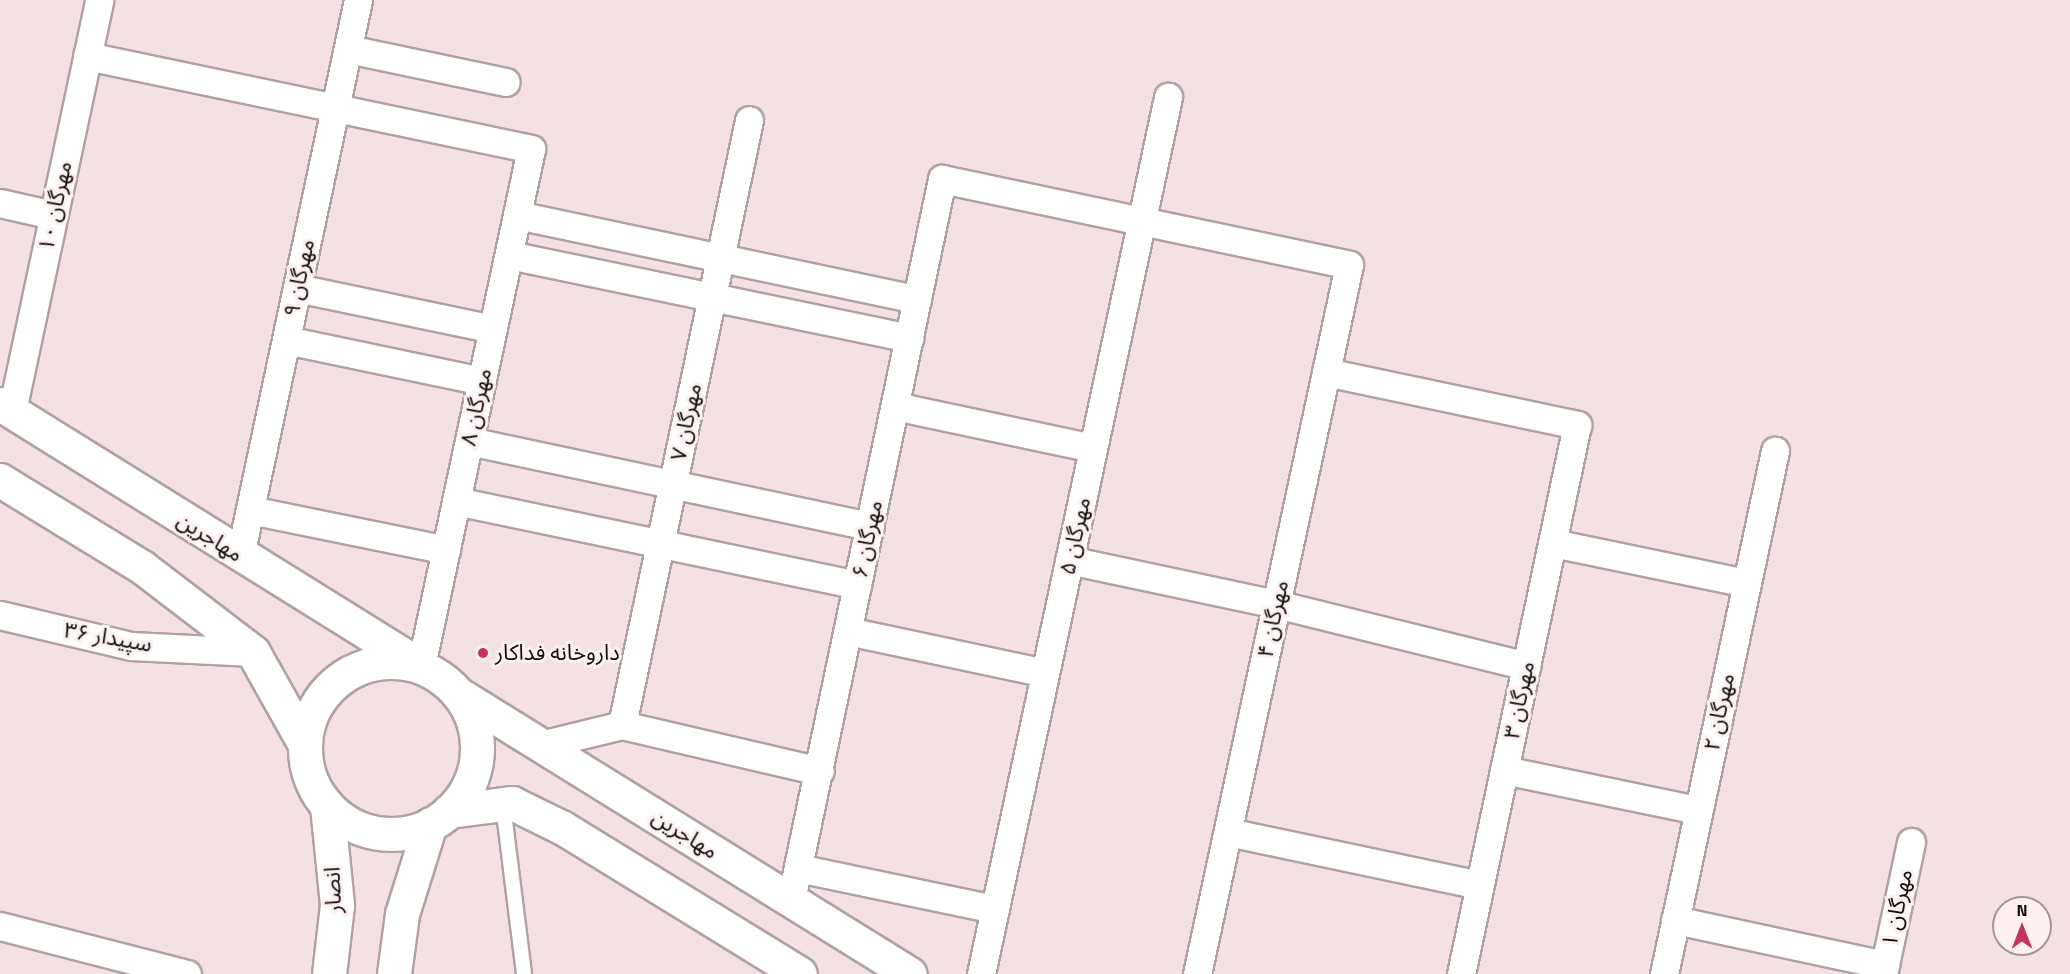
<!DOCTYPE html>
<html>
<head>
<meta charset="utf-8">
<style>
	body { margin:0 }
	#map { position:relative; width:2070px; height:974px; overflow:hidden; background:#f3e1e3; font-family:"Titillium Web","Noto Sans Arabic",sans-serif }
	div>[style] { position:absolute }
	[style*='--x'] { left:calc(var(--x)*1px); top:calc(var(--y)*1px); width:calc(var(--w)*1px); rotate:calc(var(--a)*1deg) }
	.roads { filter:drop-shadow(2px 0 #b2a1a3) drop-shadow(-2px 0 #b2a1a3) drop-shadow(0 2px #b2a1a3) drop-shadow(0 -2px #b2a1a3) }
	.lane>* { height:14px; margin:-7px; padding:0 7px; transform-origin:7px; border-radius:7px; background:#fff }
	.street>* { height:27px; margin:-13.5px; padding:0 13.5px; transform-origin:13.5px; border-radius:13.5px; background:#fff }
	.secondary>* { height:33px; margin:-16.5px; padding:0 16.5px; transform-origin:16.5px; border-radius:16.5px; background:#fff }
	.secondary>.ring { margin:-16.5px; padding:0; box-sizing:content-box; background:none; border:33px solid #fff; border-radius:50% }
	.dots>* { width:16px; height:16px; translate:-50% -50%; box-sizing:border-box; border:3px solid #fef0f1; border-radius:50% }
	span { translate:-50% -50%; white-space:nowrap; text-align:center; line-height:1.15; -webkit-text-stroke:6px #fef0f1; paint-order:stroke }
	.street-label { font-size:22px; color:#130e0e }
	.poi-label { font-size:22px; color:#130e0e }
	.left { translate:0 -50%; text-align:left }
	.north { position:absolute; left:1992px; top:896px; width:60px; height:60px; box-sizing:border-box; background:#fef0f1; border:2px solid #a09696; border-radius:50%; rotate:0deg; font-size:16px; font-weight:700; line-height:24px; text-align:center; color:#130e0e }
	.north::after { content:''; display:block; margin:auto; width:21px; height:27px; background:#c43458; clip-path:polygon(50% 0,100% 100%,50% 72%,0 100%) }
</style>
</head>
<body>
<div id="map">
	<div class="roads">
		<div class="lane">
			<i style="--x:503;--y:805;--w:170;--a:82.9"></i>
		</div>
		<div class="street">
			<i style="--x:348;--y:49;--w:161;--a:11.8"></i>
			<i style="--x:87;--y:56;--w:454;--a:11.8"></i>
			<i style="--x:531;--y:149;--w:529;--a:102.01"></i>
			<i style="--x:0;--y:203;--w:54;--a:12.8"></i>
			<i style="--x:517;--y:215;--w:409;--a:11.9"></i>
			<i style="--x:509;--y:255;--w:409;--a:11.7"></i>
			<i style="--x:297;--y:288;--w:200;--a:11.8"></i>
			<i style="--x:286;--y:340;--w:200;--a:11.8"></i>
			<i style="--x:1326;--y:372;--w:257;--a:11.9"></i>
			<i style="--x:1577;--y:425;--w:561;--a:101.93"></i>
			<i style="--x:895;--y:406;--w:202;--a:12"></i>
			<i style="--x:12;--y:411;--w:420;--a:-78"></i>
			<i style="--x:469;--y:441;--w:410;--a:12"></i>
			<i style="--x:456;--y:501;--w:410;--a:11.8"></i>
			<i style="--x:250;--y:510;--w:200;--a:11.5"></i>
			<i style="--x:1553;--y:543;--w:198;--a:11.7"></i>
			<i style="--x:240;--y:556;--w:568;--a:-78.02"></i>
			<i style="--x:1069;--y:560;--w:212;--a:12"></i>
			<i style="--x:1276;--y:604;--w:258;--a:13.9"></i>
			<i style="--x:0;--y:615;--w:135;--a:13.3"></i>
			<i style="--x:131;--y:646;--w:122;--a:2.8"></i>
			<i style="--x:848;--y:631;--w:201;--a:12"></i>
			<i style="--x:622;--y:725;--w:618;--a:-78.14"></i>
			<i style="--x:540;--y:745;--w:84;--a:-13.7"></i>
			<i style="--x:622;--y:725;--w:203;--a:13.1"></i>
			<i style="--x:1504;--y:770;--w:198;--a:11.7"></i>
			<i style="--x:1228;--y:832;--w:257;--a:11.9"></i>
			<i style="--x:798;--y:868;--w:201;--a:11.8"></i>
			<i style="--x:791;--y:900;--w:737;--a:-78.17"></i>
			<i style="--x:942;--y:179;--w:416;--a:11.9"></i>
			<i style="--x:1349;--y:265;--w:725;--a:102.1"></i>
			<i style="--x:1675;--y:920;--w:215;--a:12.1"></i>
			<i style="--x:0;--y:926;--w:193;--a:14.4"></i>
			<i style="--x:981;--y:974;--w:897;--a:-77.96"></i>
			<i style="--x:1664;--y:974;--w:535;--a:-78.02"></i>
			<i style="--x:1883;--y:974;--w:135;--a:-78"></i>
		</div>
		<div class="secondary">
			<i style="--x:0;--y:404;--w:488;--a:31.9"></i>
			<i style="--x:0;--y:480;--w:167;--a:31.5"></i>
			<i style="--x:142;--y:567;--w:140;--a:37.4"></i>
			<i style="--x:253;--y:652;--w:104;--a:60.7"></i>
			<i class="ring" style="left:305px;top:662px;width:139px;height:139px"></i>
			<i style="--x:460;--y:695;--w:529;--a:31.8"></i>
			<i style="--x:327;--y:806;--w:100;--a:84.2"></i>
			<i style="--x:337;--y:905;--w:69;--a:96.6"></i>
			<i style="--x:449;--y:811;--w:64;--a:-7.2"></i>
			<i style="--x:512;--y:803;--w:57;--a:26.1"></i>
			<i style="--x:563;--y:828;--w:278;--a:31.6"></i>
			<i style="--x:394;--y:974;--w:61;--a:-82.4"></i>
			<i style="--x:402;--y:914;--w:94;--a:-72.7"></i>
		</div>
	</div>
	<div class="dots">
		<i style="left:483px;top:653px;background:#c43458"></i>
	</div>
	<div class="street-label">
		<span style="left:55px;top:206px;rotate:-78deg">مهرگان ۱۰</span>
		<span style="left:299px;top:278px;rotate:-78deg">مهرگان ۹</span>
		<span style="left:476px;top:407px;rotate:-78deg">مهرگان ۸</span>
		<span style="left:686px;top:422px;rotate:-78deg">مهرگان ۷</span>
		<span style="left:1075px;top:536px;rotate:-78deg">مهرگان ۵</span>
		<span style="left:210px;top:537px;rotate:32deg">مهاجرین</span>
		<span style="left:867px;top:539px;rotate:-78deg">مهرگان ۶</span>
		<span style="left:1273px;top:619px;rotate:-78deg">مهرگان ۴</span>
		<span style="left:108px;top:637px;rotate:10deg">سپیدار ۳۶</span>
		<span style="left:1519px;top:700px;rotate:-78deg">مهرگان ۳</span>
		<span style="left:1719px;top:712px;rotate:-78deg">مهرگان ۲</span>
		<span style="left:685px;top:834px;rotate:32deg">مهاجرین</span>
		<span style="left:333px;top:890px;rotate:-92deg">انصار</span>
		<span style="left:1897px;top:908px;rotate:-78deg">مهرگان ۱</span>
	</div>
	<div class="poi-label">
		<span class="left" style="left:495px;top:653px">داروخانه فداکار</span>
	</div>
	<div class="north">N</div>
</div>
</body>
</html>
